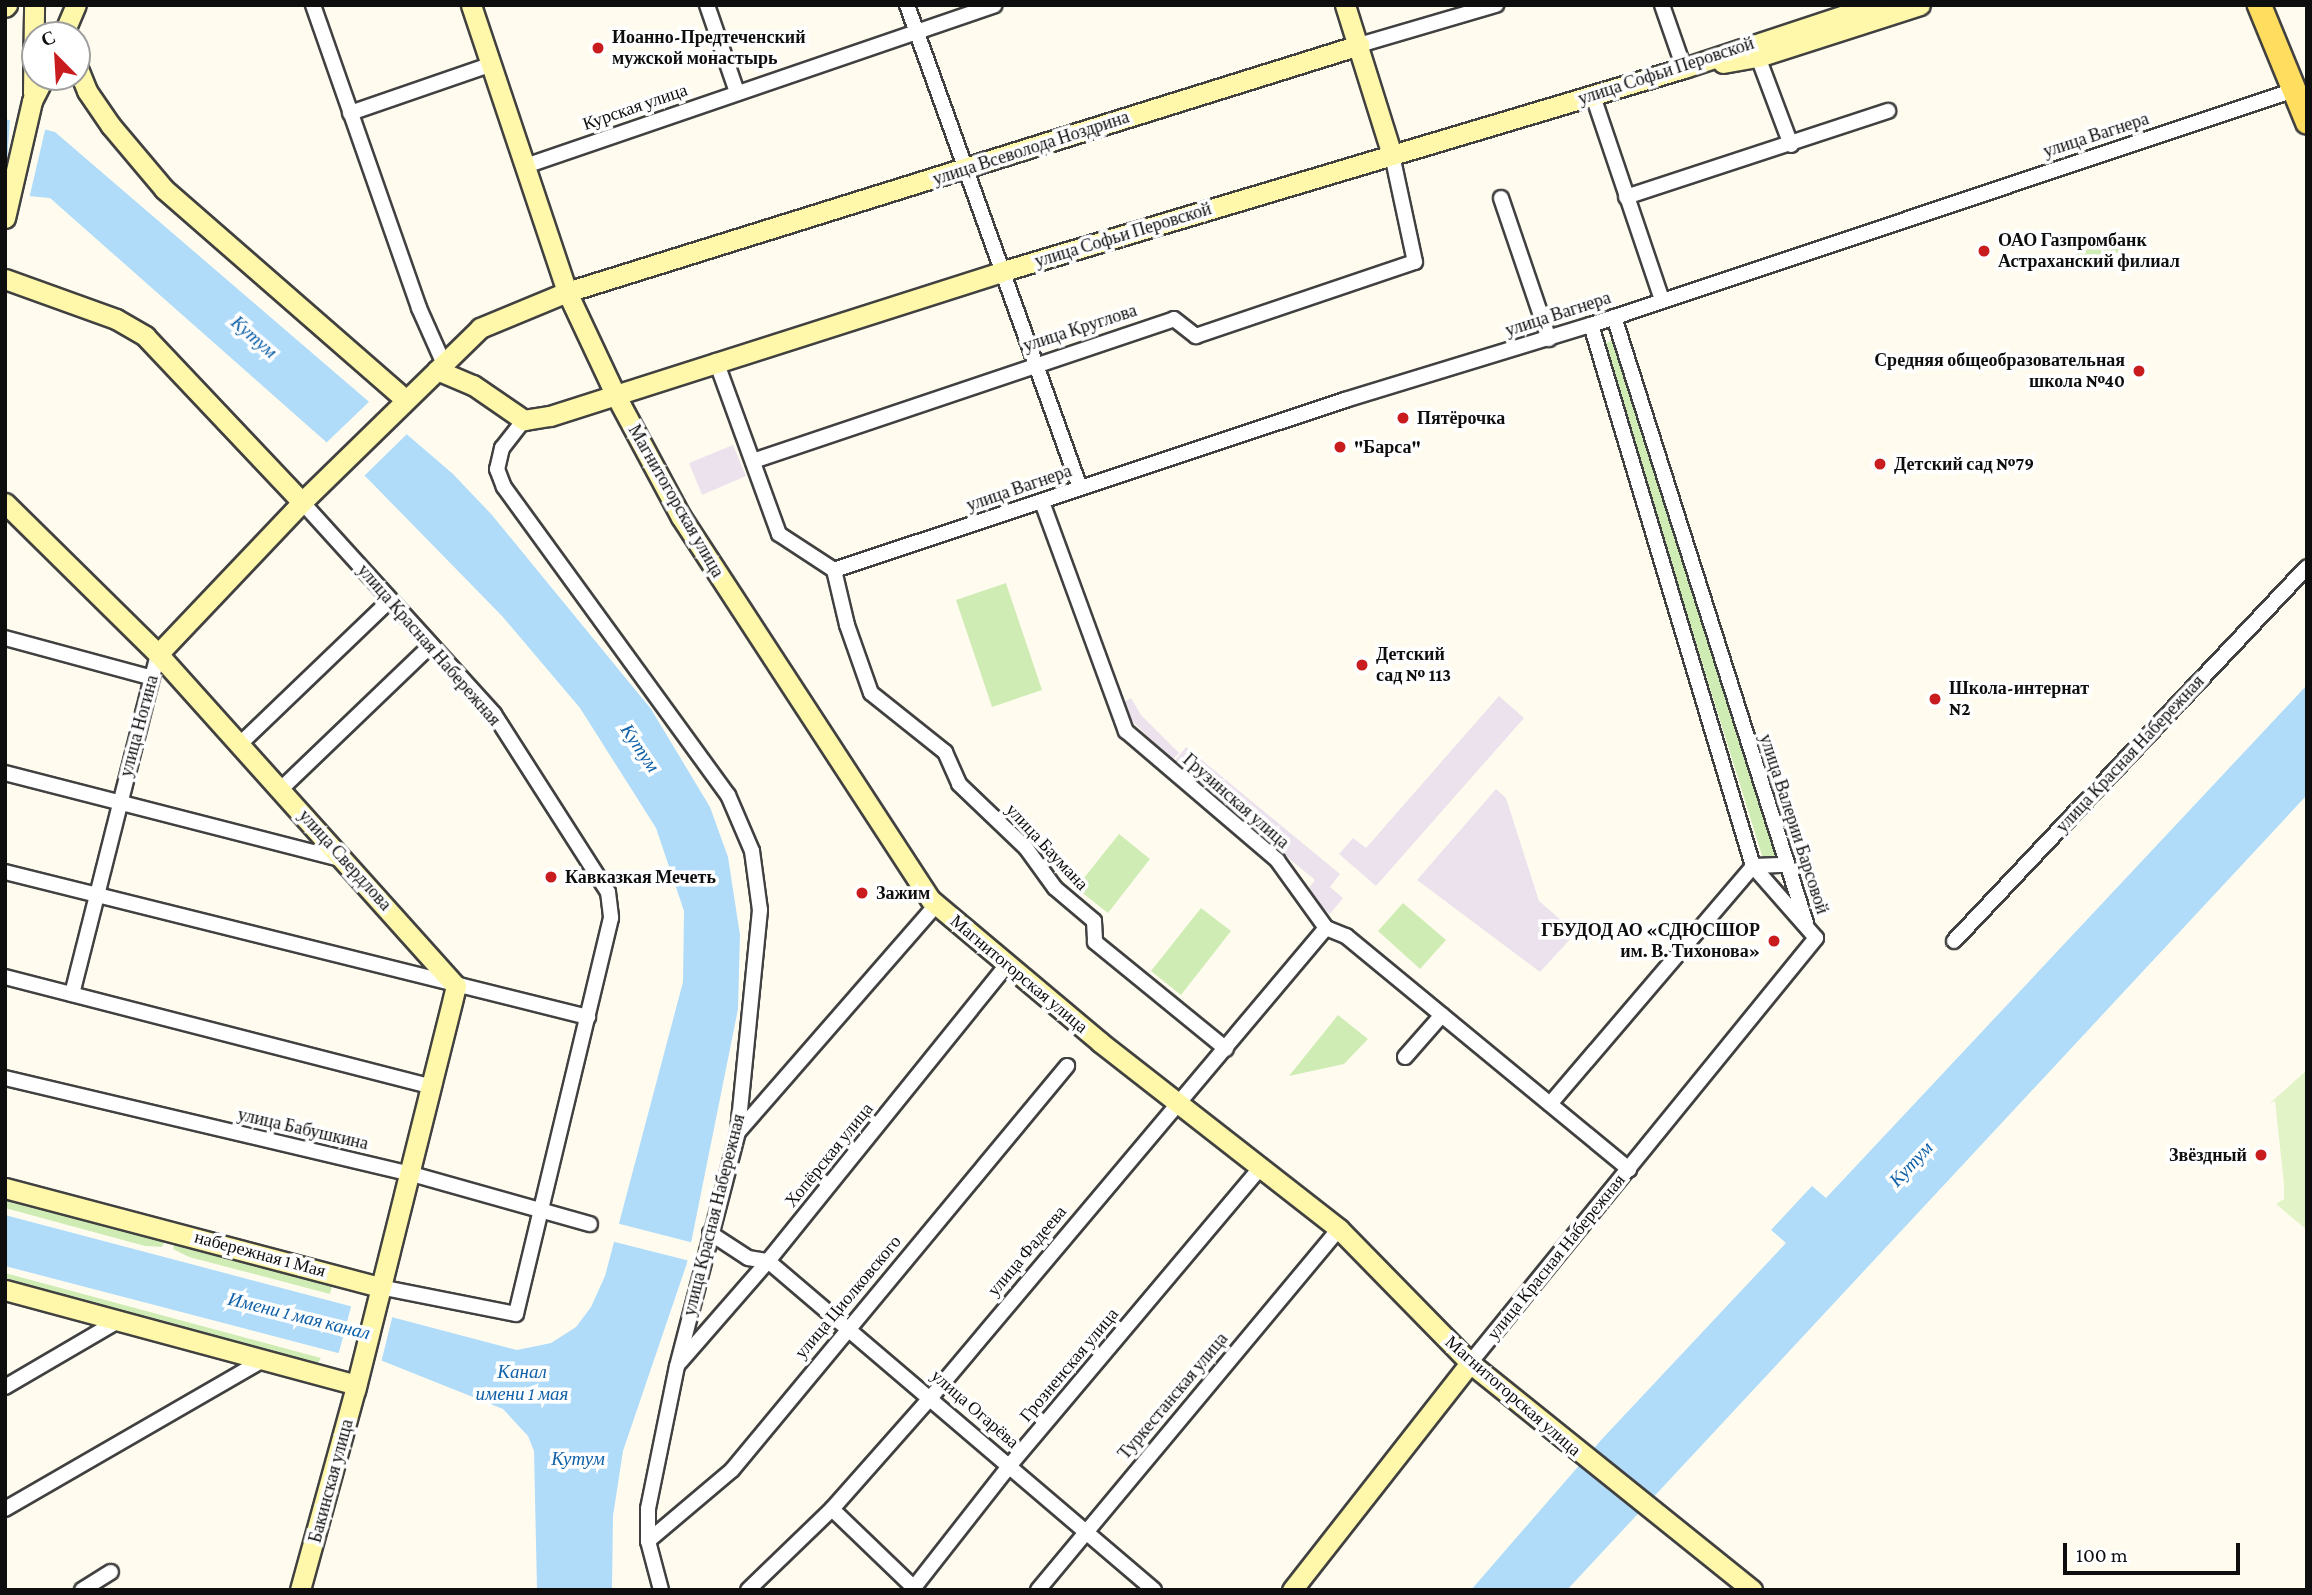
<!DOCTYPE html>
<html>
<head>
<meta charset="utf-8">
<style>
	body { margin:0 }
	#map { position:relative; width:2312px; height:1595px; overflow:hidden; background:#fffcef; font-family:"Crimson Pro",serif }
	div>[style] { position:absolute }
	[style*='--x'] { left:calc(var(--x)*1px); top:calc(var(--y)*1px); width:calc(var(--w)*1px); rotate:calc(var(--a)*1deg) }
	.industrial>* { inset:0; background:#ece2ed }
	.green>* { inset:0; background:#d0ecb5 }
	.pitch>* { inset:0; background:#e3f3c8 }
	.water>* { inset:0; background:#b0dcfa }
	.pier>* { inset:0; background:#fffcef }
	.roads { filter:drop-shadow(2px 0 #414141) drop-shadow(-2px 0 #414141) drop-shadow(0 2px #414141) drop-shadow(0 -2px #414141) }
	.street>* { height:14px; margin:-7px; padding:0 7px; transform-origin:7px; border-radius:7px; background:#fff }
	.secondary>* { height:19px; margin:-9.5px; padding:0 9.5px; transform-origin:9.5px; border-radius:9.5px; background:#fff8aa }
	.primary>* { height:23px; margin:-11.5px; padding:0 11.5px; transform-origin:11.5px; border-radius:11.5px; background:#ffdd5f }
	.dots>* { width:19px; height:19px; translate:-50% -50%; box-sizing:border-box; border:4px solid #fff; border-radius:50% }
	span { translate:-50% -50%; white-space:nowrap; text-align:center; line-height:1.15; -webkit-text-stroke:7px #fff; paint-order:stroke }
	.poi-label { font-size:18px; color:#0e0e0e; font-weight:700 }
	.left { translate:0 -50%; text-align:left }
	.right { translate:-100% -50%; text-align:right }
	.street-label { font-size:18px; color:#0e0e0e }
	.water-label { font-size:19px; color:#0e60a8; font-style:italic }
	.frame { position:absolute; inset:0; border:7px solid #0e0e0e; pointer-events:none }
	.north { position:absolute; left:21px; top:21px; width:70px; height:70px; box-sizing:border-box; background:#fff; border:2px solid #9f9f9f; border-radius:50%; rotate:336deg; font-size:19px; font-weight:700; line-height:28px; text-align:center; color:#0e0e0e }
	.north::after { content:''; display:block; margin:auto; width:24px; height:32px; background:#c81c1f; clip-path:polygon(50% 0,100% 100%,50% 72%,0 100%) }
	.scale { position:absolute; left:2063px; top:1543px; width:177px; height:32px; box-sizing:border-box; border:4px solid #0e0e0e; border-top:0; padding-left:9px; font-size:21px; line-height:24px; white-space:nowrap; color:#0e0e0e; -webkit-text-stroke:5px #fff; paint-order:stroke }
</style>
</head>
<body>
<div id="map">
	<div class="industrial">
		<i style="clip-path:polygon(733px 445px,746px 476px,702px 495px,689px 463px)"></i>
		<i style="clip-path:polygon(1499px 696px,1524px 718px,1376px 886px,1339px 854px,1353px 838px,1366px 848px)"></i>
		<i style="clip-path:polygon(1131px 698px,1141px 715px,1179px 753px,1172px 760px,1133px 722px,1122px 703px)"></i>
		<i style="clip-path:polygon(1186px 747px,1340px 874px,1330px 887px,1343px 898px,1330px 914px,1305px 893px,1315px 880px,1173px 763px)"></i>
		<i style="clip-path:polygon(1496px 789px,1506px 798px,1539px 901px,1576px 933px,1540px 972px,1417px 880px)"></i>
	</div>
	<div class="green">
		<i style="clip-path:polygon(2133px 235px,2136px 247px,2080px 264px,2076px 253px)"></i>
		<i style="clip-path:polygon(1616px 339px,1780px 860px,1765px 865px,1603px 344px)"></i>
		<i style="clip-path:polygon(1006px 583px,1042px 690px,992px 707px,956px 600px)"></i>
		<i style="clip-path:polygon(1119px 834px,1150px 859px,1108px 913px,1076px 888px)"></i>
		<i style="clip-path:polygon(1403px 903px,1446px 940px,1420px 969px,1378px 931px)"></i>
		<i style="clip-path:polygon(1201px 908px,1231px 931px,1181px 995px,1151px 971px)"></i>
		<i style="clip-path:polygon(1338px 1015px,1368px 1039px,1344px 1064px,1289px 1076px)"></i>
		<i style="clip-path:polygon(5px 1196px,165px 1240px,162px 1247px,145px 1246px,5px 1208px)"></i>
		<i style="clip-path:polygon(175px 1242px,333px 1282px,330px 1294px,189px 1257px,173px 1249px)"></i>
		<i style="clip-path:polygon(5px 1273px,321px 1358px,318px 1363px,306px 1364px,5px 1286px)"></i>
	</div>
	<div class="pitch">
		<i style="clip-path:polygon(2307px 1070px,2307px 1230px,2276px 1204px,2284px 1199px,2284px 1184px,2275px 1101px,2269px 1104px)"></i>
	</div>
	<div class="water">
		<i style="clip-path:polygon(5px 119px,55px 132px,453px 474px,492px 515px,651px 709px,710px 807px,728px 857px,740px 935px,738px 1009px,687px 1263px,623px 1451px,613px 1516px,612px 1590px,537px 1590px,534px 1451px,528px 1436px,503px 1409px,350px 1348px,338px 1353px,5px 1266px,5px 1215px,517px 1350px,551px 1343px,576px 1327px,591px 1307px,605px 1276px,683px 982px,684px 911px,656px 828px,580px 708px,502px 616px,368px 479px,50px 198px,5px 194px)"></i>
		<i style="clip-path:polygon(2307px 685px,2307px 795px,1567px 1590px,1471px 1590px,1602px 1439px,1786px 1243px,1771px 1230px,1812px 1186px,1826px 1198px)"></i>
	</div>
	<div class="pier">
		<i style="clip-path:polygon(10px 117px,46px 126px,29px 199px,5px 197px)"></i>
		<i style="clip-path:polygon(373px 398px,410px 431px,362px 478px,324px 445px)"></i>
		<i style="clip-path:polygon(616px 1223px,694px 1243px,690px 1261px,611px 1241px)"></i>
		<i style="clip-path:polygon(352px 1303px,393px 1314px,381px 1363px,350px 1351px,338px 1356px)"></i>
	</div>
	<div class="roads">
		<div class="street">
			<i style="--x:313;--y:5;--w:321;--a:70.7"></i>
			<i style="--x:419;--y:308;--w:59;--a:66"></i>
			<i style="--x:707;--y:5;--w:92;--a:71"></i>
			<i style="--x:907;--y:5;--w:513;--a:70.29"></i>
			<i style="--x:1662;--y:5;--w:67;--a:70.8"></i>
			<i style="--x:1359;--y:45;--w:143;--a:-16.3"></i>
			<i style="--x:1758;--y:57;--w:94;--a:69.4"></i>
			<i style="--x:1593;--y:96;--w:215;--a:71.3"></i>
			<i style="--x:350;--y:113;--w:150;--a:-19"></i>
			<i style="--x:528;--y:165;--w:493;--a:-18.9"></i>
			<i style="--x:1626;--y:197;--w:276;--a:-18.2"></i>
			<i style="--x:1501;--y:198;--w:149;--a:71.2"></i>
			<i style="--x:1614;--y:317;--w:636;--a:72.42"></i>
			<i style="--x:716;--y:361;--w:184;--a:70"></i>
			<i style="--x:779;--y:534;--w:66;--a:33.2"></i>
			<i style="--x:834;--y:570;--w:57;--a:76.7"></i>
			<i style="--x:847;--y:625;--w:72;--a:70.6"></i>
			<i style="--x:871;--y:693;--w:95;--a:38.6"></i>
			<i style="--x:945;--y:752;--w:35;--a:66"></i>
			<i style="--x:959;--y:784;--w:93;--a:43.7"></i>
			<i style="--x:1026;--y:848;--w:49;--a:54.1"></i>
			<i style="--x:1055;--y:888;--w:51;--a:40.2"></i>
			<i style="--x:1094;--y:921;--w:21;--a:87"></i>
			<i style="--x:1095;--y:942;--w:169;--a:39.2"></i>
			<i style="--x:524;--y:420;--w:36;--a:128"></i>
			<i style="--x:502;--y:448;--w:22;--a:103"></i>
			<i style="--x:497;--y:469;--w:19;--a:69"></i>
			<i style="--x:504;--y:487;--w:381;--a:54"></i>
			<i style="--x:728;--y:795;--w:61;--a:66.8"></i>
			<i style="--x:752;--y:851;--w:60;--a:82.3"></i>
			<i style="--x:760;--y:910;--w:223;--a:95.7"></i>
			<i style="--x:738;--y:1132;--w:242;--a:104.6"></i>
			<i style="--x:677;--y:1366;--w:146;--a:101.5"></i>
			<i style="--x:648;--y:1509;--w:32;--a:90"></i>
			<i style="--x:648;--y:1541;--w:51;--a:75.1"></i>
			<i style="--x:753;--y:461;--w:444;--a:-18.6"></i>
			<i style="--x:1174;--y:319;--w:28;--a:38"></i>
			<i style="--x:1196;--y:336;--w:231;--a:-18.7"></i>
			<i style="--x:1415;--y:262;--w:109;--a:-102.1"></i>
			<i style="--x:302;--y:502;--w:286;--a:47.8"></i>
			<i style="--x:494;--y:714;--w:211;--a:57.4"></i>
			<i style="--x:608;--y:892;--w:26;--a:83"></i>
			<i style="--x:611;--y:918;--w:407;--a:103.5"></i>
			<i style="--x:516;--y:1314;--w:139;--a:-168.8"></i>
			<i style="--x:1042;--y:502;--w:244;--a:69.9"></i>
			<i style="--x:1126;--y:731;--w:199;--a:40.5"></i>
			<i style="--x:1277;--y:860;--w:84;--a:54.2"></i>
			<i style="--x:1326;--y:928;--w:22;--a:22"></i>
			<i style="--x:1346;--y:936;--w:367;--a:39.5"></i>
			<i style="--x:834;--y:570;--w:539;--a:-18.4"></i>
			<i style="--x:1345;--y:400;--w:257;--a:-17"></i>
			<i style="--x:1591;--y:325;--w:741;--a:-18.48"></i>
			<i style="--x:5;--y:638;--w:150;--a:15.1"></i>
			<i style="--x:240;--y:744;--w:208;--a:-43.8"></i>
			<i style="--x:5;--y:773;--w:351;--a:14.4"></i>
			<i style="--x:281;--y:789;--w:208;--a:-43.8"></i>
			<i style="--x:5;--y:872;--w:601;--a:13.97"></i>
			<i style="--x:1954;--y:941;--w:514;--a:-46.65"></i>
			<i style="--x:5;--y:977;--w:438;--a:14.4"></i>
			<i style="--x:72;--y:994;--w:351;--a:-75.8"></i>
			<i style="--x:1405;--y:1057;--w:56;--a:-48.6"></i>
			<i style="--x:5;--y:1078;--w:414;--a:13.3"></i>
			<i style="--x:408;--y:1173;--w:189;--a:15.7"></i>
			<i style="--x:1550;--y:1104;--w:313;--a:-49.5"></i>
			<i style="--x:1753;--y:866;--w:34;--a:-2"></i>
			<i style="--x:738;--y:1132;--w:303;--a:-48.9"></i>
			<i style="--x:710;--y:1233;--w:45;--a:33.3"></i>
			<i style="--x:748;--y:1258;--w:20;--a:9"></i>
			<i style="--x:768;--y:1261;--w:507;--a:40.44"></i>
			<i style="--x:680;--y:1362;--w:134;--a:-48.9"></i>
			<i style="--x:768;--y:1261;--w:380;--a:-51.1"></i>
			<i style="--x:1470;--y:1363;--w:548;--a:-50.85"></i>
			<i style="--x:1816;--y:938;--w:96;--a:-131.2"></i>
			<i style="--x:1753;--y:866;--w:565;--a:-106.67"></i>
			<i style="--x:5;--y:1387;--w:131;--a:-30.3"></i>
			<i style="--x:5;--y:1509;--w:298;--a:-30"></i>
			<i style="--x:832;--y:1509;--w:114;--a:43.9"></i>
			<i style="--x:648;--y:1541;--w:110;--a:-40.2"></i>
			<i style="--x:732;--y:1470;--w:525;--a:-50.33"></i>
			<i style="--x:82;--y:1590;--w:34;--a:-32"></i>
			<i style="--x:748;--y:1590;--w:117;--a:-44"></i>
			<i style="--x:832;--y:1509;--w:151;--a:-48.5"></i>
			<i style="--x:932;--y:1396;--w:612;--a:-49.91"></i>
			<i style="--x:912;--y:1590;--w:159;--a:-51.9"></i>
			<i style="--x:1010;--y:1465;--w:387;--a:-49.9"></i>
			<i style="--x:1038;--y:1590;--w:470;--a:-50.2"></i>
		</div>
		<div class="secondary">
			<i style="--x:471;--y:5;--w:303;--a:71.5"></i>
			<i style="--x:567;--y:292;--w:115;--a:64.8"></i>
			<i style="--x:616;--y:396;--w:137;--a:61.8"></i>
			<i style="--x:681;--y:517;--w:457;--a:56.9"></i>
			<i style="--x:931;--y:900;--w:221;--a:40"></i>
			<i style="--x:1100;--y:1042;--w:303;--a:38"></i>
			<i style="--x:1339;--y:1229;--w:187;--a:45.6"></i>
			<i style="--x:1470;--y:1363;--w:362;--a:38.8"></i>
			<i style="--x:1345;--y:5;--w:157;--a:72.6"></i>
			<i style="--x:5;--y:7;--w:3;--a:-45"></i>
			<i style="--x:63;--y:35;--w:33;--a:-67"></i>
			<i style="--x:1723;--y:63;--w:36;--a:-10"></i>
			<i style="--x:1758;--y:57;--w:170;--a:-17.8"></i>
			<i style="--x:77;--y:66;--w:27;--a:68"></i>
			<i style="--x:87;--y:91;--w:42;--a:55.6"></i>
			<i style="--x:111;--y:126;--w:82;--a:49.9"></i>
			<i style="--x:164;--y:189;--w:321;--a:41.1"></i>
			<i style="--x:33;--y:93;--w:88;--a:-89.3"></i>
			<i style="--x:5;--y:218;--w:120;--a:-77"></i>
			<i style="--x:32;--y:101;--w:27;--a:-63"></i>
			<i style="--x:5;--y:279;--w:118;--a:19.8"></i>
			<i style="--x:116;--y:319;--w:34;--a:30"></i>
			<i style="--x:145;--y:336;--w:228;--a:46.6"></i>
			<i style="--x:437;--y:370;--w:39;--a:23"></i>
			<i style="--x:473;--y:385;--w:62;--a:34.5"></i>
			<i style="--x:524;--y:420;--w:26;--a:-9"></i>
			<i style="--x:550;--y:416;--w:472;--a:-17.7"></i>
			<i style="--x:1000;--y:272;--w:714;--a:-16.61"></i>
			<i style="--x:1684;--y:68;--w:201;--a:-18.3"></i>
			<i style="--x:5;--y:503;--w:215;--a:44.6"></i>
			<i style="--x:158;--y:654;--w:446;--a:48.1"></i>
			<i style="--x:456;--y:986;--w:416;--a:104"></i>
			<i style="--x:355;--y:1390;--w:207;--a:105.4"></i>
			<i style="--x:158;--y:654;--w:209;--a:-46.5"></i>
			<i style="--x:302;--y:502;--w:249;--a:-44.3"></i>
			<i style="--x:480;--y:328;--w:94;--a:-22.5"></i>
			<i style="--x:567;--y:292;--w:830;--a:-17.32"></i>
			<i style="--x:5;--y:1188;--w:388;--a:14.8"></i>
			<i style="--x:5;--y:1290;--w:364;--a:15.1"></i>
			<i style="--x:1292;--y:1590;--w:288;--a:-51.9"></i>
		</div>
		<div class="primary">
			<i style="--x:2259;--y:5;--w:126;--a:67.7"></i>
		</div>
	</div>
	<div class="dots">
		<i style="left:598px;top:48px;background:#c81c1f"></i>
		<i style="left:1984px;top:251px;background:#c81c1f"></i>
		<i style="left:2139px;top:371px;background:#c81c1f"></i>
		<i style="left:1403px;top:418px;background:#c81c1f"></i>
		<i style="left:1340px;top:447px;background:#c81c1f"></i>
		<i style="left:1880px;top:464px;background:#c81c1f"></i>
		<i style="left:1362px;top:665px;background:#c81c1f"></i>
		<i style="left:1935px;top:699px;background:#c81c1f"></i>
		<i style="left:551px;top:877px;background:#c81c1f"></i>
		<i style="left:862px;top:893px;background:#c81c1f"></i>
		<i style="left:1774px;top:941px;background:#c81c1f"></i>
		<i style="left:2261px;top:1155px;background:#c81c1f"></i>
	</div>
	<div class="poi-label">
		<span class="left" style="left:612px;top:48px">Иоанно-Предтеченский<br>мужской монастырь</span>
		<span class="left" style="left:1998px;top:251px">ОАО Газпромбанк<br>Астраханский филиал</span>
		<span class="right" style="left:2125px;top:371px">Средняя общеобразовательная<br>школа №40</span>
		<span class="left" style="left:1417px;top:418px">Пятёрочка</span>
		<span class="left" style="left:1354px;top:447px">"Барса"</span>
		<span class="left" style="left:1894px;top:464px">Детский сад №79</span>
		<span class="left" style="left:1376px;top:665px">Детский<br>сад № 113</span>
		<span class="left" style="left:1949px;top:699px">Школа-интернат<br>N2</span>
		<span class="left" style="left:565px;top:877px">Кавказкая Мечеть</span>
		<span class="left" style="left:876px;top:893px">Зажим</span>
		<span class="right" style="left:1760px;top:941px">ГБУДОД АО «СДЮСШОР<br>им. В. Тихонова»</span>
		<span class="right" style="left:2247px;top:1155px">Звёздный</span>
	</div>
	<div class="street-label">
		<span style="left:1666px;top:71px;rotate:-18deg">улица Софьи Перовской</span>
		<span style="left:635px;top:107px;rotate:-19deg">Курская улица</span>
		<span style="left:2096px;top:135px;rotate:-18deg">улица Вагнера</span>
		<span style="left:1031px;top:148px;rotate:-18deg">улица Всеволода Ноздрина</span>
		<span style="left:1123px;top:235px;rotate:-17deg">улица Софьи Перовской</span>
		<span style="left:1558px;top:314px;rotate:-18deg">улица Вагнера</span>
		<span style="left:1080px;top:328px;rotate:-18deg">улица Круглова</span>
		<span style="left:1019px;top:488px;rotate:-19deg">улица Вагнера</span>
		<span style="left:676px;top:501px;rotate:60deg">Магнитогорская улица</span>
		<span style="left:429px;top:645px;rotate:49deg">улица Красная Набережная</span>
		<span style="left:139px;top:726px;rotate:-75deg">улица Ногина</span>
		<span style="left:2130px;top:754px;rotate:-47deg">улица Красная Набережная</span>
		<span style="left:1236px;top:801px;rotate:41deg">Грузинская улица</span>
		<span style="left:1794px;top:824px;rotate:72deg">улица Валерии Барсовой</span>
		<span style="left:1047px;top:847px;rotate:47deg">улица Баумана</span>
		<span style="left:345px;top:860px;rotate:48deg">улица Свердлова</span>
		<span style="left:1019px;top:974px;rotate:40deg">Магнитогорская улица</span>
		<span style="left:303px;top:1129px;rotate:13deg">улица Бабушкина</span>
		<span style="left:829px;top:1155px;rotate:-51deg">Хопёрская улица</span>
		<span style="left:714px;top:1215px;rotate:-76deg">улица Красная Набережная</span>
		<span style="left:1027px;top:1251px;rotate:-50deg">улица Фадеева</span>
		<span style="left:260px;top:1254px;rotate:15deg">набережная 1 Мая</span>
		<span style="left:1556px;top:1257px;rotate:-51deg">улица Красная Набережная</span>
		<span style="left:848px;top:1297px;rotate:-50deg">улица Циолковского</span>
		<span style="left:1069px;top:1365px;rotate:-50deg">Грозненская улица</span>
		<span style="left:1173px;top:1396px;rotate:-50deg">Туркестанская улица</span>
		<span style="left:1513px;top:1396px;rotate:41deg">Магнитогорская улица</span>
		<span style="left:975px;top:1409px;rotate:41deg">улица Огарёва</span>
		<span style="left:331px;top:1481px;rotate:-75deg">Бакинская улица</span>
	</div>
	<div class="water-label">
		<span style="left:254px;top:337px;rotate:41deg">Кутум</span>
		<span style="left:640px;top:748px;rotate:56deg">Кутум</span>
		<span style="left:1911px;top:1164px;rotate:-47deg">Кутум</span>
		<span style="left:299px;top:1316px;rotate:14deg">Имени 1 мая канал</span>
		<span style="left:522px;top:1383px">Канал<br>имени 1 мая</span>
		<span style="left:578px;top:1459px">Кутум</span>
	</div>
	<div class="frame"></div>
	<div class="north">С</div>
	<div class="scale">100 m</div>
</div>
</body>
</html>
